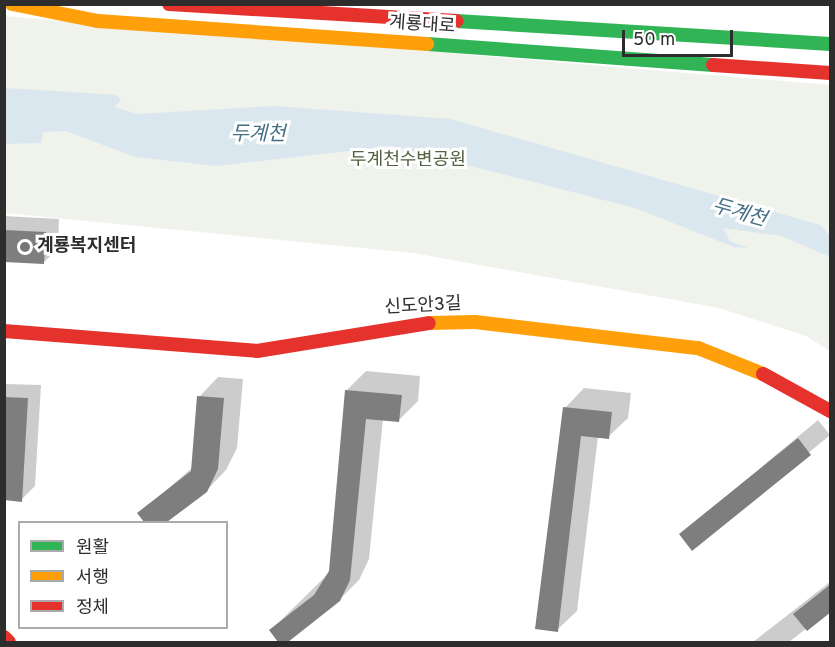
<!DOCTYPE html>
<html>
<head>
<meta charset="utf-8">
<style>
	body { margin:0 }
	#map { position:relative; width:835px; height:647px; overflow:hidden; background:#fff; font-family:Overpass,"Noto Sans KR",sans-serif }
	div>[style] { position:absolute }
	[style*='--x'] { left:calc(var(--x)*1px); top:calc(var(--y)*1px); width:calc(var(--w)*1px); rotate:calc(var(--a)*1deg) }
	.green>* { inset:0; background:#f0f2ec }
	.water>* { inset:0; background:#dae7ee }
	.shadow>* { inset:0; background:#0003 }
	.building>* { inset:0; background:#7e7e7e }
	.fast>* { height:14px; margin:-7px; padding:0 7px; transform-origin:7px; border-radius:7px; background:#30b455 }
	.slow>* { height:14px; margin:-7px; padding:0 7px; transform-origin:7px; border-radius:7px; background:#ff9f0a }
	.jam>* { height:14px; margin:-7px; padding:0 7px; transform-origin:7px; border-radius:7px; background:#e5322d }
	.dots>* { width:16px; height:16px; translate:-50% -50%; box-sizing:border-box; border:3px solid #fff; border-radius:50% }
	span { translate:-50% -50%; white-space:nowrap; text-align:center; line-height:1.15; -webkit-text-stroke:6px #fff; paint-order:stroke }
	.street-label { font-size:18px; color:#2d2d2d }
	.park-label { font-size:18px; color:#536240 }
	.poi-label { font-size:18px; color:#2d2d2d; font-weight:700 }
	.left { translate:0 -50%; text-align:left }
	.water-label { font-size:20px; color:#457084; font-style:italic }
	.frame { position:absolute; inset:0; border:6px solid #2d2d2d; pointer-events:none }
	.legend { position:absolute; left:18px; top:521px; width:210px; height:108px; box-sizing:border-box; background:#fff; border:2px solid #ababab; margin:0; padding:8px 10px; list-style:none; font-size:18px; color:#2d2d2d }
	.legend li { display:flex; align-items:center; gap:12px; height:30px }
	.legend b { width:30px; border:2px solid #ababab }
	.scale { position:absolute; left:622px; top:30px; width:111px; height:27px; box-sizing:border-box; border:3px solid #2d2d2d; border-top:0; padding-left:8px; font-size:18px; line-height:21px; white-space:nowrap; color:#2d2d2d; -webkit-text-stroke:4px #fff; paint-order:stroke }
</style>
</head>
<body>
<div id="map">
	<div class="green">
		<i style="clip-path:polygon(4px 16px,830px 85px,830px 351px,806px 336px,719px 308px,413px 253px,5px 213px)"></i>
	</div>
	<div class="water">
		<i style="clip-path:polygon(5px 88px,117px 95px,121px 100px,114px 107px,138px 114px,275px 106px,450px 119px,820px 225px,830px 236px,830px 257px,782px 236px,723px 228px,730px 241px,748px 248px,734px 247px,635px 208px,392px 146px,216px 166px,135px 157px,66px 131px,43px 132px,41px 143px,5px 144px)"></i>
	</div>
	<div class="shadow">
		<i style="clip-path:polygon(4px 216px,59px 219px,58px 249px,44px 262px,4px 261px)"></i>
		<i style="clip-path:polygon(366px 371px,420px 376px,418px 401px,399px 420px,383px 419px,369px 559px,359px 580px,339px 600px,280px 642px,271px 630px,331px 571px,346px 391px)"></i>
		<i style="clip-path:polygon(218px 377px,243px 379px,237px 448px,226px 470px,206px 491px,165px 522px,146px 522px,139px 514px,193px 467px,199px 397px)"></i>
		<i style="clip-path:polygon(5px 384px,41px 385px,35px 486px,21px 500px,4px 499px)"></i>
		<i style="clip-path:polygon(584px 388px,631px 393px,628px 418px,608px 437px,598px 436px,577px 611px,557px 630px,565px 408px)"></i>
		<i style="clip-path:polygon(818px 420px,830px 435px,693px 549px,681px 534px)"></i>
		<i style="clip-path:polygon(830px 582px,830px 610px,789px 642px,753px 642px)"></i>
	</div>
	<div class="building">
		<i style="clip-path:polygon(4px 230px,46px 232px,44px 264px,4px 262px)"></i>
		<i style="clip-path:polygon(345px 390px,402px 395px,399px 422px,366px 419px,350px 580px,340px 601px,288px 642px,278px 642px,269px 630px,314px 595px,329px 571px)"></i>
		<i style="clip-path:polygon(197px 396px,224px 398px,218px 469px,207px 492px,167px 522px,144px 522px,137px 513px,191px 471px)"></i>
		<i style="clip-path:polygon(4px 397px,28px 398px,22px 502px,4px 500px)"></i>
		<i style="clip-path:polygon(563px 407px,612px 412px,609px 439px,581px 436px,558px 632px,535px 629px)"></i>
		<i style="clip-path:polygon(798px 438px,811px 455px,692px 551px,679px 534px)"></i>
		<i style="clip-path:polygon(831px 584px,831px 612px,807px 631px,793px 614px)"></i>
	</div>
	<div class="fast">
		<i style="--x:456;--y:21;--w:375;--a:3.5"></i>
		<i style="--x:427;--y:44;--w:287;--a:4.2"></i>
	</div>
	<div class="slow">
		<i style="--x:12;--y:4;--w:88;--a:11.2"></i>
		<i style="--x:98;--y:21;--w:330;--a:4"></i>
		<i style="--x:429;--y:323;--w:46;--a:-1.2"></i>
		<i style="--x:475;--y:322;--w:225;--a:6.7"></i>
		<i style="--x:698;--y:348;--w:70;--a:21.8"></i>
	</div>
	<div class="jam">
		<i style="--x:169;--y:4;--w:288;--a:3.4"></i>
		<i style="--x:713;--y:65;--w:117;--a:3.9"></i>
		<i style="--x:4;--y:331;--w:254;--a:4.5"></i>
		<i style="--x:257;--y:351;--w:174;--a:-9.2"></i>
		<i style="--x:763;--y:374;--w:77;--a:28.9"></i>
		<i style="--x:4;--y:637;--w:7;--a:45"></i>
	</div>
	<div class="dots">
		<i style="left:25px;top:247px;background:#767676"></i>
	</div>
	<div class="street-label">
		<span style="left:422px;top:26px;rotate:4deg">계룡대로</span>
		<span style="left:423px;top:307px;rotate:-3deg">신도안3길</span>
	</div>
	<div class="park-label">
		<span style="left:408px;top:161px">두계천수변공원</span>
	</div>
	<div class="poi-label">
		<span class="left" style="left:37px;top:247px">계룡복지센터</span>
	</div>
	<div class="water-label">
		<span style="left:258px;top:135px">두계천</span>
		<span style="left:739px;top:214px;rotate:16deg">두계천</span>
	</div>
	<div class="frame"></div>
	<ul class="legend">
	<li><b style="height:8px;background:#30b455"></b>원활</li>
	<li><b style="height:8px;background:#ff9f0a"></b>서행</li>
	<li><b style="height:8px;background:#e5322d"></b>정체</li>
	</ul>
	<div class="scale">50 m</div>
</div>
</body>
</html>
